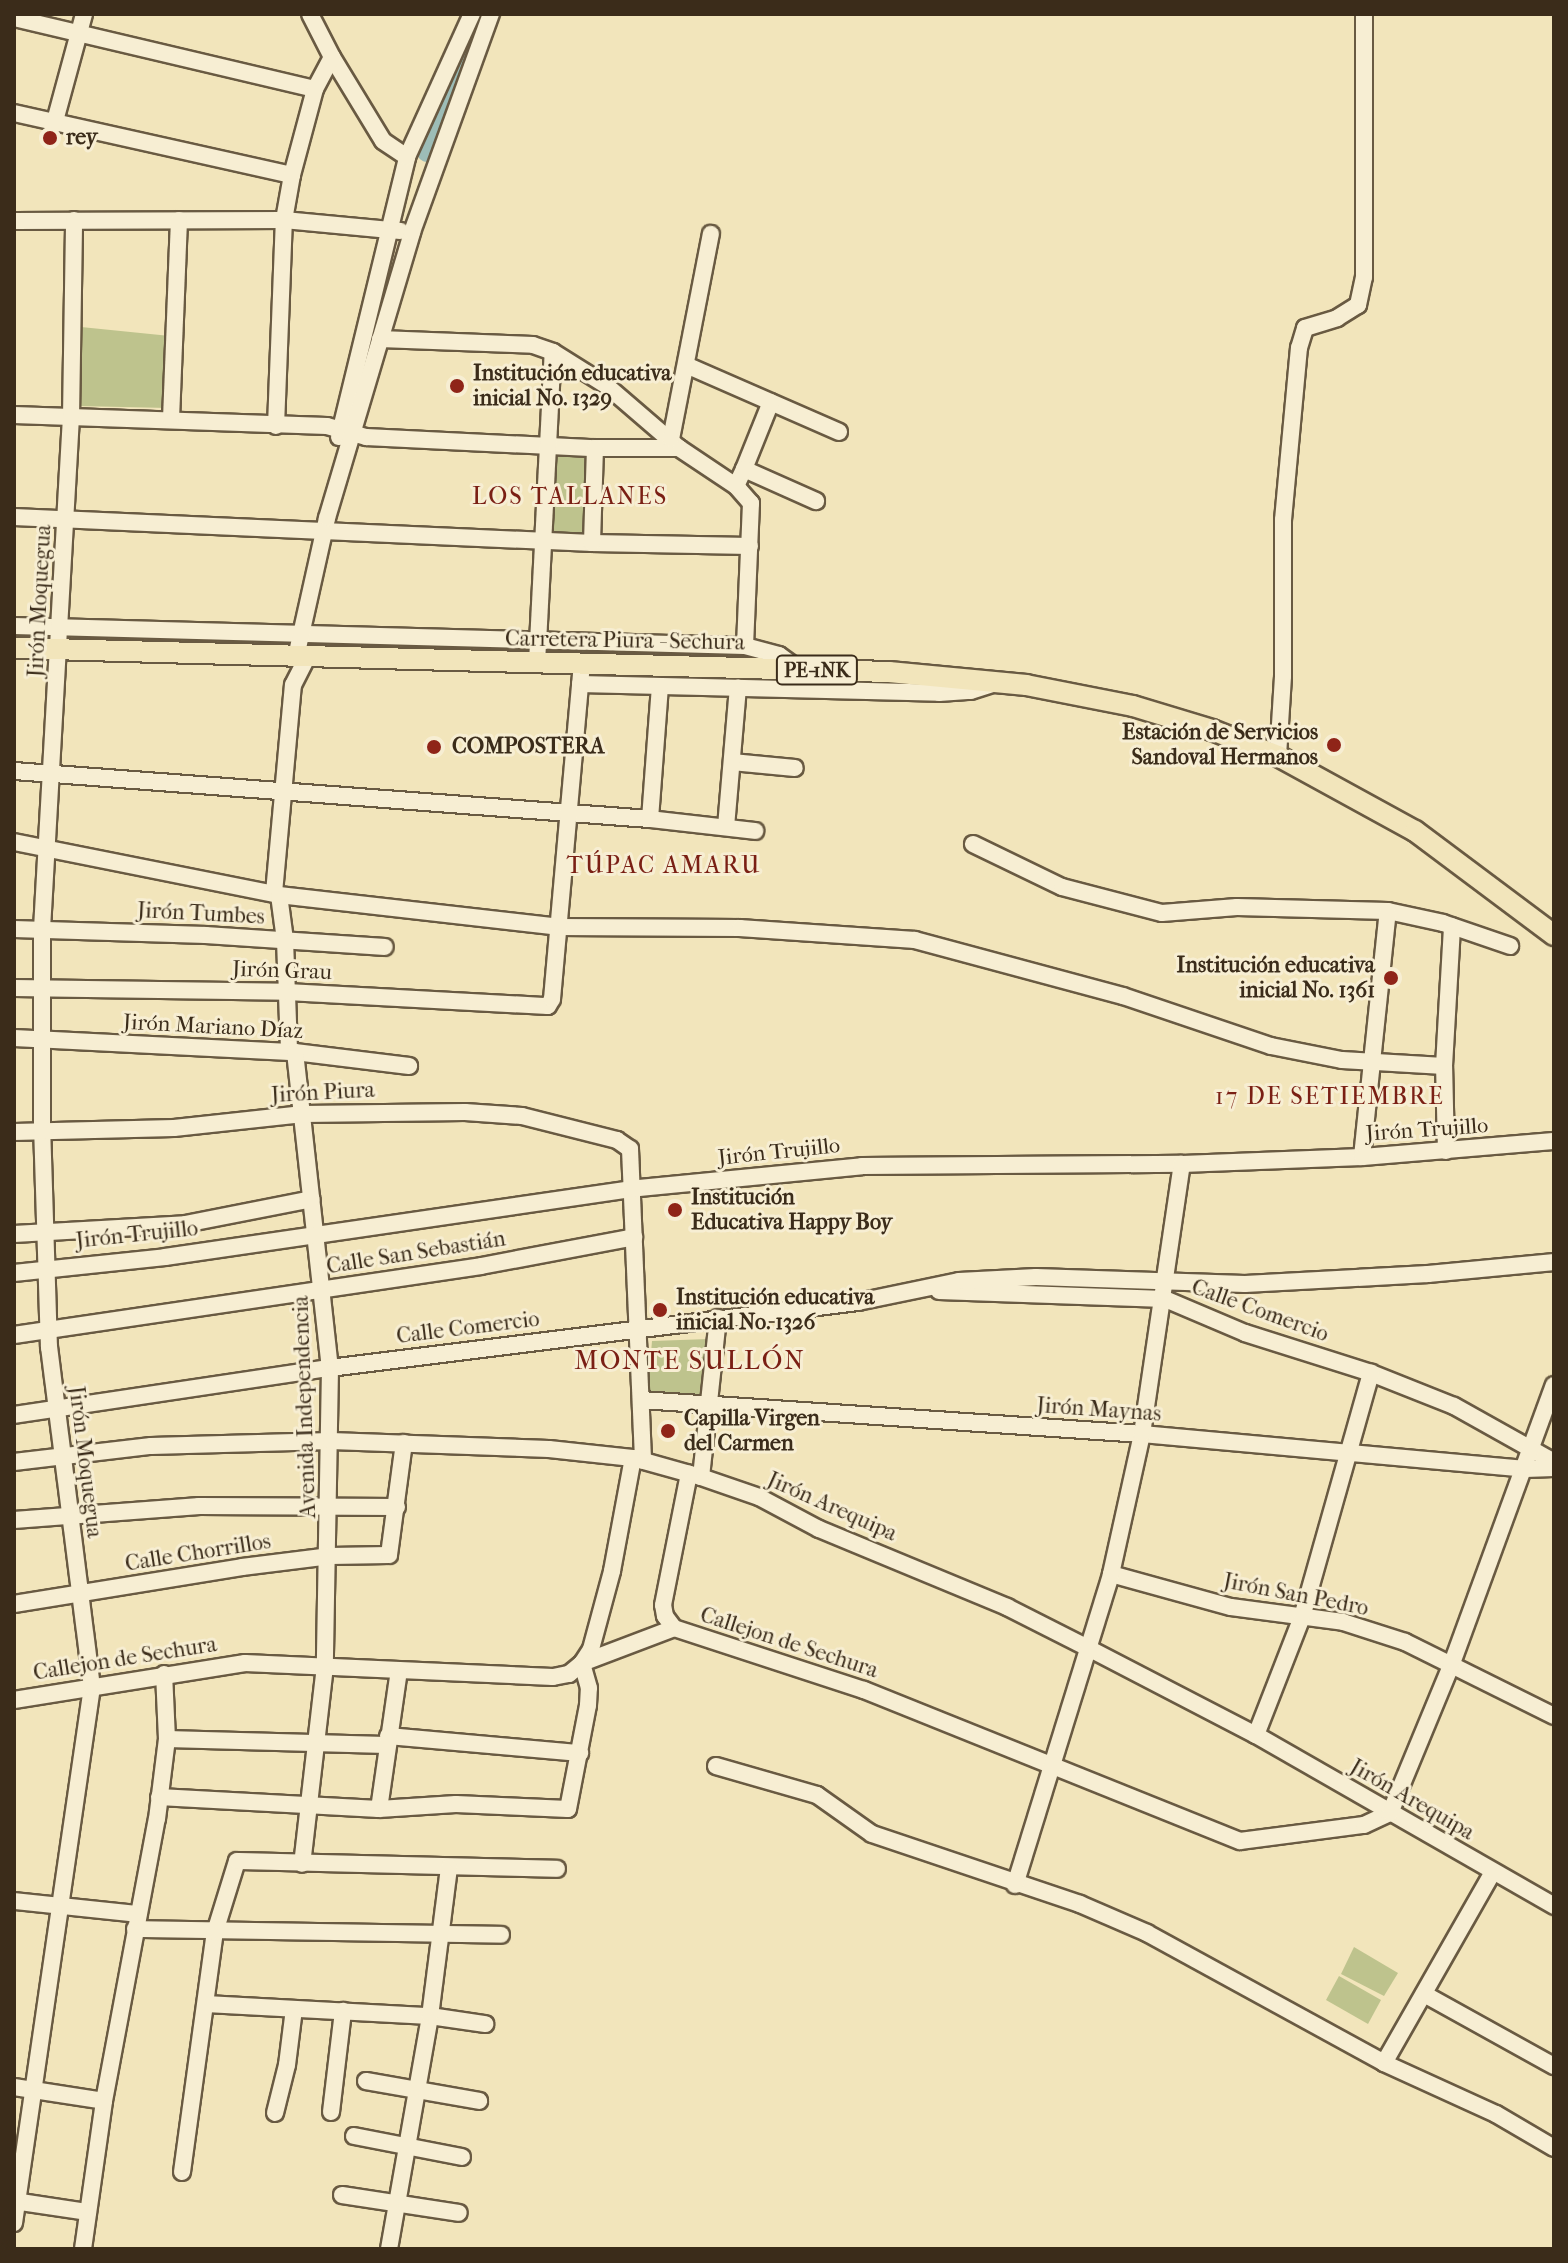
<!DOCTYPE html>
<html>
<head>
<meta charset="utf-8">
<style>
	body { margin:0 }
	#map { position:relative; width:1568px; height:2263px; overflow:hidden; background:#f2e5bb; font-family:"IM FELL French Canon",serif }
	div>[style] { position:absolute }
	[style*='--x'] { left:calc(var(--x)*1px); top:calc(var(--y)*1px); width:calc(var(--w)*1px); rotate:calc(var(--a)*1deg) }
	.green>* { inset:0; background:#bec38d }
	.river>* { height:20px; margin:-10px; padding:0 10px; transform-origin:10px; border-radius:10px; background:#9dbdb7 }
	.roads { filter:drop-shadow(2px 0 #695a42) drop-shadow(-2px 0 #695a42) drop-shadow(0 2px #695a42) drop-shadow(0 -2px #695a42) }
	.minor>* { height:16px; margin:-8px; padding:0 8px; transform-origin:8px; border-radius:8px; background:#f7eed3 }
	.major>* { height:20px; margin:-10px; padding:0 10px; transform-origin:10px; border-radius:10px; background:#f2e5bb }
	.dots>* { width:22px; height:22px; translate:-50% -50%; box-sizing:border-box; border:4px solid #f7eed3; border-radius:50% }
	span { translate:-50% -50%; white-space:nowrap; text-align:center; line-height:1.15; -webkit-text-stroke:6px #f7eed3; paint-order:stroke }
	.shield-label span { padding:2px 6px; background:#f7eed3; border:2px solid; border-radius:6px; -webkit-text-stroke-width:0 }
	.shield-label { font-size:20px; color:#3b2c1a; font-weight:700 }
	.poi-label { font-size:22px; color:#3b2c1a; font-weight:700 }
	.left { translate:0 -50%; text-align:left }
	.right { translate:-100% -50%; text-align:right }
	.street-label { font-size:22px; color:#3b2c1a }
	.neighbourhood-label { font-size:24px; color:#7a1f14; letter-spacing:2px }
	.quarter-label { font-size:26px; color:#7a1f14; letter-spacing:2px }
	.frame { position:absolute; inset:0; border:16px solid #3b2c1a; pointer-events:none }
</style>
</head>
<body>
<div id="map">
	<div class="green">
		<i style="clip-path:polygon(81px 327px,170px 336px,168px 408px,77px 406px)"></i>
		<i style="clip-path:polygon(550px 453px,591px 454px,588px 535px,547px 535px)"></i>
		<i style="clip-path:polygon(709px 1339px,705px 1398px,652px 1394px,648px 1389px,652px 1341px)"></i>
		<i style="clip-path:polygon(1354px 1947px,1398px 1973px,1384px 1996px,1341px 1974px)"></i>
		<i style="clip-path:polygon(1339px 1976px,1381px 2000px,1368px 2024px,1326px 2000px)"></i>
	</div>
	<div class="river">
		<i style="--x:427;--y:152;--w:149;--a:-67.9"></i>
	</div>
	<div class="roads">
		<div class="minor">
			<i style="--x:14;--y:18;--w:309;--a:13.3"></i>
			<i style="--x:332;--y:57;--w:98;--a:58.7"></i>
			<i style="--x:383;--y:141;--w:29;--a:34"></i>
			<i style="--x:14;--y:113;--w:285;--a:12.6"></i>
			<i style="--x:55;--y:121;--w:111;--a:-74.8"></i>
			<i style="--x:14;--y:221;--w:270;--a:-0.2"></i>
			<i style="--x:284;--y:220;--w:117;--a:5.4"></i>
			<i style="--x:380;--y:339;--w:153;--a:2.2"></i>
			<i style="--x:533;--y:345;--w:21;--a:19"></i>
			<i style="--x:553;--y:352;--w:64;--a:32.2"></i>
			<i style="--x:607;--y:386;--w:95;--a:40.7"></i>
			<i style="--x:679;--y:448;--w:69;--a:33.7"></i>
			<i style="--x:736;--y:486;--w:23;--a:49"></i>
			<i style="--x:751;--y:503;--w:143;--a:92.4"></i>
			<i style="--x:686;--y:365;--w:167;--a:23.6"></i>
			<i style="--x:14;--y:415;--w:313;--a:2"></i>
			<i style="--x:327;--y:426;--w:41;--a:15.8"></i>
			<i style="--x:366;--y:437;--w:229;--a:2.8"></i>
			<i style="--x:595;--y:448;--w:84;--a:0"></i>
			<i style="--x:171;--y:419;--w:199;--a:-87.7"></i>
			<i style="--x:276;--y:426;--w:206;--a:-87.8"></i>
			<i style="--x:284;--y:220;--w:46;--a:-79.9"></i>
			<i style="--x:292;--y:175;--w:89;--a:-75"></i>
			<i style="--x:315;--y:89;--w:36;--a:-62"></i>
			<i style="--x:332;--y:57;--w:48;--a:-117.1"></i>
			<i style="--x:339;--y:437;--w:288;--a:-76.3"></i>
			<i style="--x:407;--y:157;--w:157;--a:-65.6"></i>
			<i style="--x:671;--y:439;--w:209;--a:-79"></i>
			<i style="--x:744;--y:469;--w:72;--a:-68.1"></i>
			<i style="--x:736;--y:486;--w:19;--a:-65"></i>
			<i style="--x:744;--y:469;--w:79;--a:24"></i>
			<i style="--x:14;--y:517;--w:579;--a:2.58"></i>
			<i style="--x:592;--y:543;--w:158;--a:1.1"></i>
			<i style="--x:592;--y:543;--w:95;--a:-88.2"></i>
			<i style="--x:14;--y:626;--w:731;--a:1.57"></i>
			<i style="--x:745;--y:646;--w:35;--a:15"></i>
			<i style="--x:779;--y:655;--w:26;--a:36"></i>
			<i style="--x:296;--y:657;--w:142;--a:-77.4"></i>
			<i style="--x:327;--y:518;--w:298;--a:-73.4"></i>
			<i style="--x:412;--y:232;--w:232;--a:-70.1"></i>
			<i style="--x:537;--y:663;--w:311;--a:-87.1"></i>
			<i style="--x:580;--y:684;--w:359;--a:1.4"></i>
			<i style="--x:939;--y:693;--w:32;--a:-4"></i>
			<i style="--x:971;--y:691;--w:23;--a:-18"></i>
			<i style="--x:1278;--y:756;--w:80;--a:-86.4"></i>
			<i style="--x:1283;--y:676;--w:156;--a:-90"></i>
			<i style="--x:1283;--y:520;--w:173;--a:-84.7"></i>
			<i style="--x:1299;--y:348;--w:21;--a:-73"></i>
			<i style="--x:1305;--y:328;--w:34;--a:-17"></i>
			<i style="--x:1337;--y:318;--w:25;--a:-32"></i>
			<i style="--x:1358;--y:305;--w:29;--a:-78"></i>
			<i style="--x:1364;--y:277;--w:263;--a:-90"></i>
			<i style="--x:732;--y:762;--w:63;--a:5.4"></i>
			<i style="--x:14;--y:771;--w:638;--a:4.32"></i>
			<i style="--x:650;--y:819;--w:106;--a:6.5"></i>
			<i style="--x:650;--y:819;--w:132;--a:-85.7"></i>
			<i style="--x:726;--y:827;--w:140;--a:-85.1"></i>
			<i style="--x:14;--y:842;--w:270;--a:11.3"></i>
			<i style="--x:279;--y:895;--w:281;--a:6.5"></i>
			<i style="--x:558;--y:927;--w:182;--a:0.3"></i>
			<i style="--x:740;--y:928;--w:175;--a:3.9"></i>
			<i style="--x:915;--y:940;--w:215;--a:15.1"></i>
			<i style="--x:1123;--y:996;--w:156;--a:18.7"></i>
			<i style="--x:1271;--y:1046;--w:72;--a:11.2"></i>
			<i style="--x:1342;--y:1060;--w:102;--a:3.4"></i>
			<i style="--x:973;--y:844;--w:99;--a:25.8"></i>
			<i style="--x:1062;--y:887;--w:103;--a:14.6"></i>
			<i style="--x:1162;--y:913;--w:75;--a:-4.6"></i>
			<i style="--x:1237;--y:907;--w:151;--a:1.5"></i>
			<i style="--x:1388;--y:911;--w:56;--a:12.3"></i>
			<i style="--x:1443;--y:923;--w:71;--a:18.9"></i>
			<i style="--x:274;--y:893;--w:209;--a:-84.8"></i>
			<i style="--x:293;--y:685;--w:31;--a:-63"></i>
			<i style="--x:279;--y:895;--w:45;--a:82.4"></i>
			<i style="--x:285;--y:940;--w:111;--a:87.9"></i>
			<i style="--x:14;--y:929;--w:192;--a:1.8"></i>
			<i style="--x:206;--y:935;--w:179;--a:3.8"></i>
			<i style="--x:14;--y:988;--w:273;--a:0.8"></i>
			<i style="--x:287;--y:992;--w:261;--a:3.1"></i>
			<i style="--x:548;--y:1006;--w:8;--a:-60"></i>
			<i style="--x:552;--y:999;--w:336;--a:-84.9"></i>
			<i style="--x:14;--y:1038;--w:281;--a:2.9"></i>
			<i style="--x:295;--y:1052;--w:115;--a:7"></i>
			<i style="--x:295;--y:1052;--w:318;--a:83.7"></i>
			<i style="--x:330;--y:1368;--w:298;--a:91"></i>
			<i style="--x:325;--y:1666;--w:199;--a:96.6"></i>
			<i style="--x:14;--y:1132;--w:160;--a:-1.4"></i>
			<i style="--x:174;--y:1128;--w:130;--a:-6.2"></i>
			<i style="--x:303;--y:1114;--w:162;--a:-0.7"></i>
			<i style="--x:465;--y:1112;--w:57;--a:4"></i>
			<i style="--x:522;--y:1116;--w:98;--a:14.2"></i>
			<i style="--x:617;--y:1140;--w:16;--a:35"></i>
			<i style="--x:630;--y:1149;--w:312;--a:87.6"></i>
			<i style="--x:1446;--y:1151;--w:85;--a:-91.3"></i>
			<i style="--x:1444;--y:1066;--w:140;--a:-86.7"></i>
			<i style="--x:1362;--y:1157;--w:247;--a:-84"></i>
			<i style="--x:14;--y:1234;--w:171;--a:-3.3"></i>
			<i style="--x:185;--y:1224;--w:129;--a:-11.1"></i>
			<i style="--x:14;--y:1273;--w:152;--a:-6"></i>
			<i style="--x:165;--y:1257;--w:469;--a:-8.3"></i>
			<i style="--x:629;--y:1189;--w:234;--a:-5.6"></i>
			<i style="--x:862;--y:1166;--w:320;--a:-0.4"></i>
			<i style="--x:1182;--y:1164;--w:180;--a:-2.2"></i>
			<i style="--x:1362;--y:1157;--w:193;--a:-4.8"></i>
			<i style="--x:939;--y:1291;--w:226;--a:2"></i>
			<i style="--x:1165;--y:1299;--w:87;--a:23"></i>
			<i style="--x:1245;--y:1333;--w:132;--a:17.6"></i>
			<i style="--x:1371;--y:1373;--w:89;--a:21.7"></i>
			<i style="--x:1454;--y:1406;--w:115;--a:29.2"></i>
			<i style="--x:14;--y:1335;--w:472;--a:-8.4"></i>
			<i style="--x:481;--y:1266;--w:156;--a:-10.7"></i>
			<i style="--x:641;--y:1400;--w:502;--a:3.88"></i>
			<i style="--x:1142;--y:1434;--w:385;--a:5.2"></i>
			<i style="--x:1525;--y:1469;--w:29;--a:-2"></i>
			<i style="--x:14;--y:1415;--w:319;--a:-8.5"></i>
			<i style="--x:330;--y:1368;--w:532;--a:-7.13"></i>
			<i style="--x:858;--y:1302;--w:103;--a:-11.7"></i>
			<i style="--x:959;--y:1281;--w:77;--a:-3"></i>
			<i style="--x:1036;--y:1277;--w:209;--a:1.9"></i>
			<i style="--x:1245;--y:1284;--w:183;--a:-3.1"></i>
			<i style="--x:1428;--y:1274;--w:127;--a:-5.4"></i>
			<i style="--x:14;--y:1462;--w:138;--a:-6.7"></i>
			<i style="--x:151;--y:1446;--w:180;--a:-1.6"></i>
			<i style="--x:331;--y:1441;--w:218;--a:2.1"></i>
			<i style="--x:549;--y:1449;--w:84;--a:6.1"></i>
			<i style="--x:633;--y:1458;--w:71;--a:15.6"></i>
			<i style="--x:701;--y:1477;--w:61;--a:19"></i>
			<i style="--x:759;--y:1497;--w:68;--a:28.1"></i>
			<i style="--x:819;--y:1529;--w:204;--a:22.5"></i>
			<i style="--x:1007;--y:1607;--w:93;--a:26.8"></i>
			<i style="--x:1090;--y:1649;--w:187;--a:27.4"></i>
			<i style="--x:1256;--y:1735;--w:344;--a:29.8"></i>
			<i style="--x:701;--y:1477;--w:160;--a:-83.9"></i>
			<i style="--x:14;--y:1520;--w:186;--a:-4.3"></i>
			<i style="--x:199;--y:1506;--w:198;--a:0.3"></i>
			<i style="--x:1111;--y:1574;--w:124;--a:15.4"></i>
			<i style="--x:1231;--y:1607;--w:113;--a:7.6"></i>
			<i style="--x:1343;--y:1622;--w:65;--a:17.9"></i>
			<i style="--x:1405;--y:1642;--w:166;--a:26.4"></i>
			<i style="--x:14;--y:1604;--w:231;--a:-9.2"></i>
			<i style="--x:242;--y:1567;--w:89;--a:-7.1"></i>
			<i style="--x:330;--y:1556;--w:59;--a:-1"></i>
			<i style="--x:389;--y:1555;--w:113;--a:-82.4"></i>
			<i style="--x:674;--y:1628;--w:15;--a:-127"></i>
			<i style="--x:665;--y:1616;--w:11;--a:-100"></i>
			<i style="--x:663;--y:1605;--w:134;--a:-78.8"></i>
			<i style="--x:14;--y:1700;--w:234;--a:-9.1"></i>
			<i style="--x:245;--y:1663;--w:308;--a:2.6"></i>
			<i style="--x:553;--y:1677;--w:16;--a:-11"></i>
			<i style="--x:569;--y:1674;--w:17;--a:-40"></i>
			<i style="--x:582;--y:1663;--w:98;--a:-20.8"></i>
			<i style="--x:674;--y:1628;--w:200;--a:18.1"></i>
			<i style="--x:864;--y:1690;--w:405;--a:21.9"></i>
			<i style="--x:1240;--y:1841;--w:125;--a:-7.4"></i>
			<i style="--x:1364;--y:1825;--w:29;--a:-25"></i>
			<i style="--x:1390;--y:1813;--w:159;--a:-67.5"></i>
			<i style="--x:1451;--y:1666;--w:299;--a:-69.9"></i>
			<i style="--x:1256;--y:1735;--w:127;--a:-68.7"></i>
			<i style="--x:1302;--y:1617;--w:254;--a:-74.2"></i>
			<i style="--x:388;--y:1736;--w:193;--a:5.1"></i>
			<i style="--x:167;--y:1739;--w:219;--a:1.6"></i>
			<i style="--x:716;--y:1766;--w:105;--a:16"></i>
			<i style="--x:817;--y:1795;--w:67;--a:35.3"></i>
			<i style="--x:872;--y:1834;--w:219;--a:18.6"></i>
			<i style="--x:1080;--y:1904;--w:73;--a:23.4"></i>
			<i style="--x:1147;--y:1933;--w:270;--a:28.7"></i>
			<i style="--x:1384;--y:2063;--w:123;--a:24.5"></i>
			<i style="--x:1496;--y:2114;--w:67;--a:30.4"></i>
			<i style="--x:159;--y:1797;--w:220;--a:3.1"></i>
			<i style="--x:379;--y:1809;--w:77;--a:-3.7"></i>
			<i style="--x:456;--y:1804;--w:112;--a:2.6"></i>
			<i style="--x:568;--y:1809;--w:106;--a:-79.1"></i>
			<i style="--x:588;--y:1705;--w:17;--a:-87"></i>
			<i style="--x:589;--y:1688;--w:26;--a:-106"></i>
			<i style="--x:582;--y:1663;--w:17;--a:-57"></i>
			<i style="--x:591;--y:1649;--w:81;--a:-74.9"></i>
			<i style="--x:612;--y:1571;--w:115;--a:-79.5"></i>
			<i style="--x:379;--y:1809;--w:140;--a:-81.8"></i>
			<i style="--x:1015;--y:1885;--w:325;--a:-72.8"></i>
			<i style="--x:1111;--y:1574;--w:143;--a:-77.5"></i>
			<i style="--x:1142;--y:1434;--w:273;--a:-81.6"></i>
			<i style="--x:14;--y:1901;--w:125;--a:6"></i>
			<i style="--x:135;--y:1929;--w:366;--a:0.9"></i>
			<i style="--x:1424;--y:1994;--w:149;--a:29"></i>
			<i style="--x:206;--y:2004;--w:224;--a:3.1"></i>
			<i style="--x:430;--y:2016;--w:56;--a:8.3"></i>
			<i style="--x:1384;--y:2063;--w:220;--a:-60.3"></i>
			<i style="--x:366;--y:2081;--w:115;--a:10"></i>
			<i style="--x:14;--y:2087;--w:91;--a:8.8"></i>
			<i style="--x:331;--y:2112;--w:102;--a:-83.2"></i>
			<i style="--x:275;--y:2113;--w:49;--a:-76"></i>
			<i style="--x:287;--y:2065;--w:56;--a:-82.9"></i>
			<i style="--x:354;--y:2136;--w:110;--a:11"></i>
			<i style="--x:182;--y:2172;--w:242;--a:-82.2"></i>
			<i style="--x:215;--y:1932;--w:74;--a:-72.8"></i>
			<i style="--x:237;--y:1861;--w:320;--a:1.4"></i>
			<i style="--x:342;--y:2195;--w:118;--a:8.7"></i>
			<i style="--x:14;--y:2201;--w:75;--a:8.5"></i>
			<i style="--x:14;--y:2223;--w:542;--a:-81.72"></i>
			<i style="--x:92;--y:1687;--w:342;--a:-97.2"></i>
			<i style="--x:49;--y:1348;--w:217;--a:-91.8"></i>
			<i style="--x:42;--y:1131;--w:202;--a:-90"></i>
			<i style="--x:42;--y:929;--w:513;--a:-86.76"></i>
			<i style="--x:71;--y:417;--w:197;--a:-89.1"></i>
			<i style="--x:83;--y:2249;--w:149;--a:-81.9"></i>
			<i style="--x:104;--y:2101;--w:287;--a:-79.4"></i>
			<i style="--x:157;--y:1819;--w:81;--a:-82.9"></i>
			<i style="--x:167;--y:1739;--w:65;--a:-92.6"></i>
			<i style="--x:389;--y:2249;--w:237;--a:-80"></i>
			<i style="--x:430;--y:2016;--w:150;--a:-82.7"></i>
		</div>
		<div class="major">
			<i style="--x:14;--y:648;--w:875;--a:1.57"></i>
			<i style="--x:889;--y:672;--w:138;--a:5.4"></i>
			<i style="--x:1026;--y:685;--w:109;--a:11.1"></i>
			<i style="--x:1133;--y:706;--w:83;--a:16.9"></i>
			<i style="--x:1212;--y:730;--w:71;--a:21.5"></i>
			<i style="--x:1278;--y:756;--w:156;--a:28.7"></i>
			<i style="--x:1415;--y:831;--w:174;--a:36.8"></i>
		</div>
	</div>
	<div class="dots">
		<i style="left:50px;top:138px;background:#8f2418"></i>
		<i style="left:457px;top:386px;background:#8f2418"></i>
		<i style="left:1334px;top:745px;background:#8f2418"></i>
		<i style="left:434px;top:747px;background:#8f2418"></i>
		<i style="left:1391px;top:978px;background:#8f2418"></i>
		<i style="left:675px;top:1210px;background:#8f2418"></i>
		<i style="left:660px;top:1310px;background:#8f2418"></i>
		<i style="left:668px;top:1431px;background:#8f2418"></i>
	</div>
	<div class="shield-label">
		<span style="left:817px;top:670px">PE-1NK</span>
	</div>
	<div class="poi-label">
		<span class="left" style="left:66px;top:138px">rey</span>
		<span class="left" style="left:473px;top:386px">Institución educativa<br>inicial No. 1329</span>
		<span class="right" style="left:1318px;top:745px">Estación de Servicios<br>Sandoval Hermanos</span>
		<span class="left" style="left:452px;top:747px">COMPOSTERA</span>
		<span class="right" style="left:1375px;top:978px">Institución educativa<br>inicial No. 1361</span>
		<span class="left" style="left:691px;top:1210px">Institución<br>Educativa Happy Boy</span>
		<span class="left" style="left:676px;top:1310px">Institución educativa<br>inicial No. 1326</span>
		<span class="left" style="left:684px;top:1431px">Capilla Virgen<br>del Carmen</span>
	</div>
	<div class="street-label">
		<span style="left:40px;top:601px;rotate:-87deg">Jirón Moquegua</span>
		<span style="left:625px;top:641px;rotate:1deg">Carretera Piura - Sechura</span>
		<span style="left:201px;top:914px;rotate:3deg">Jirón Tumbes</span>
		<span style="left:282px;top:971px;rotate:2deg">Jirón Grau</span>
		<span style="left:213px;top:1027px;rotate:3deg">Jirón Mariano Díaz</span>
		<span style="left:323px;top:1093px;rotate:-3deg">Jirón Piura</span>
		<span style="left:1427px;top:1130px;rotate:-4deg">Jirón Trujillo</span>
		<span style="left:779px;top:1152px;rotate:-6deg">Jirón Trujillo</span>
		<span style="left:137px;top:1235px;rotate:-6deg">Jirón Trujillo</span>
		<span style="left:416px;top:1253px;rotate:-9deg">Calle San Sebastián</span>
		<span style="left:1260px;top:1311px;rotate:20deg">Calle Comercio</span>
		<span style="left:468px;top:1328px;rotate:-7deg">Calle Comercio</span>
		<span style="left:305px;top:1407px;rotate:-92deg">Avenida Independencia</span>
		<span style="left:1099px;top:1410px;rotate:4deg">Jirón Maynas</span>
		<span style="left:85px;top:1462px;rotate:83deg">Jirón Moquegua</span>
		<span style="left:832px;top:1507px;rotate:24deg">Jirón Arequipa</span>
		<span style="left:198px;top:1553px;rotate:-9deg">Calle Chorrillos</span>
		<span style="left:1296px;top:1595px;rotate:11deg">Jirón San Pedro</span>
		<span style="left:789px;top:1643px;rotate:18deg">Callejon de Sechura</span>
		<span style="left:125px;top:1659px;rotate:-9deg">Callejon de Sechura</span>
		<span style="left:1412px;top:1800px;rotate:30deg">Jirón Arequipa</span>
	</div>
	<div class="neighbourhood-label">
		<span style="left:570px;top:497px">LOS TALLANES</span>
		<span style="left:664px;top:866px">TÚPAC AMARU</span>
		<span style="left:1330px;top:1097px">17 DE SETIEMBRE</span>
	</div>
	<div class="quarter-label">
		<span style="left:690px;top:1361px">MONTE SULLÓN</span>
	</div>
	<div class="frame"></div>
</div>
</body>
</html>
